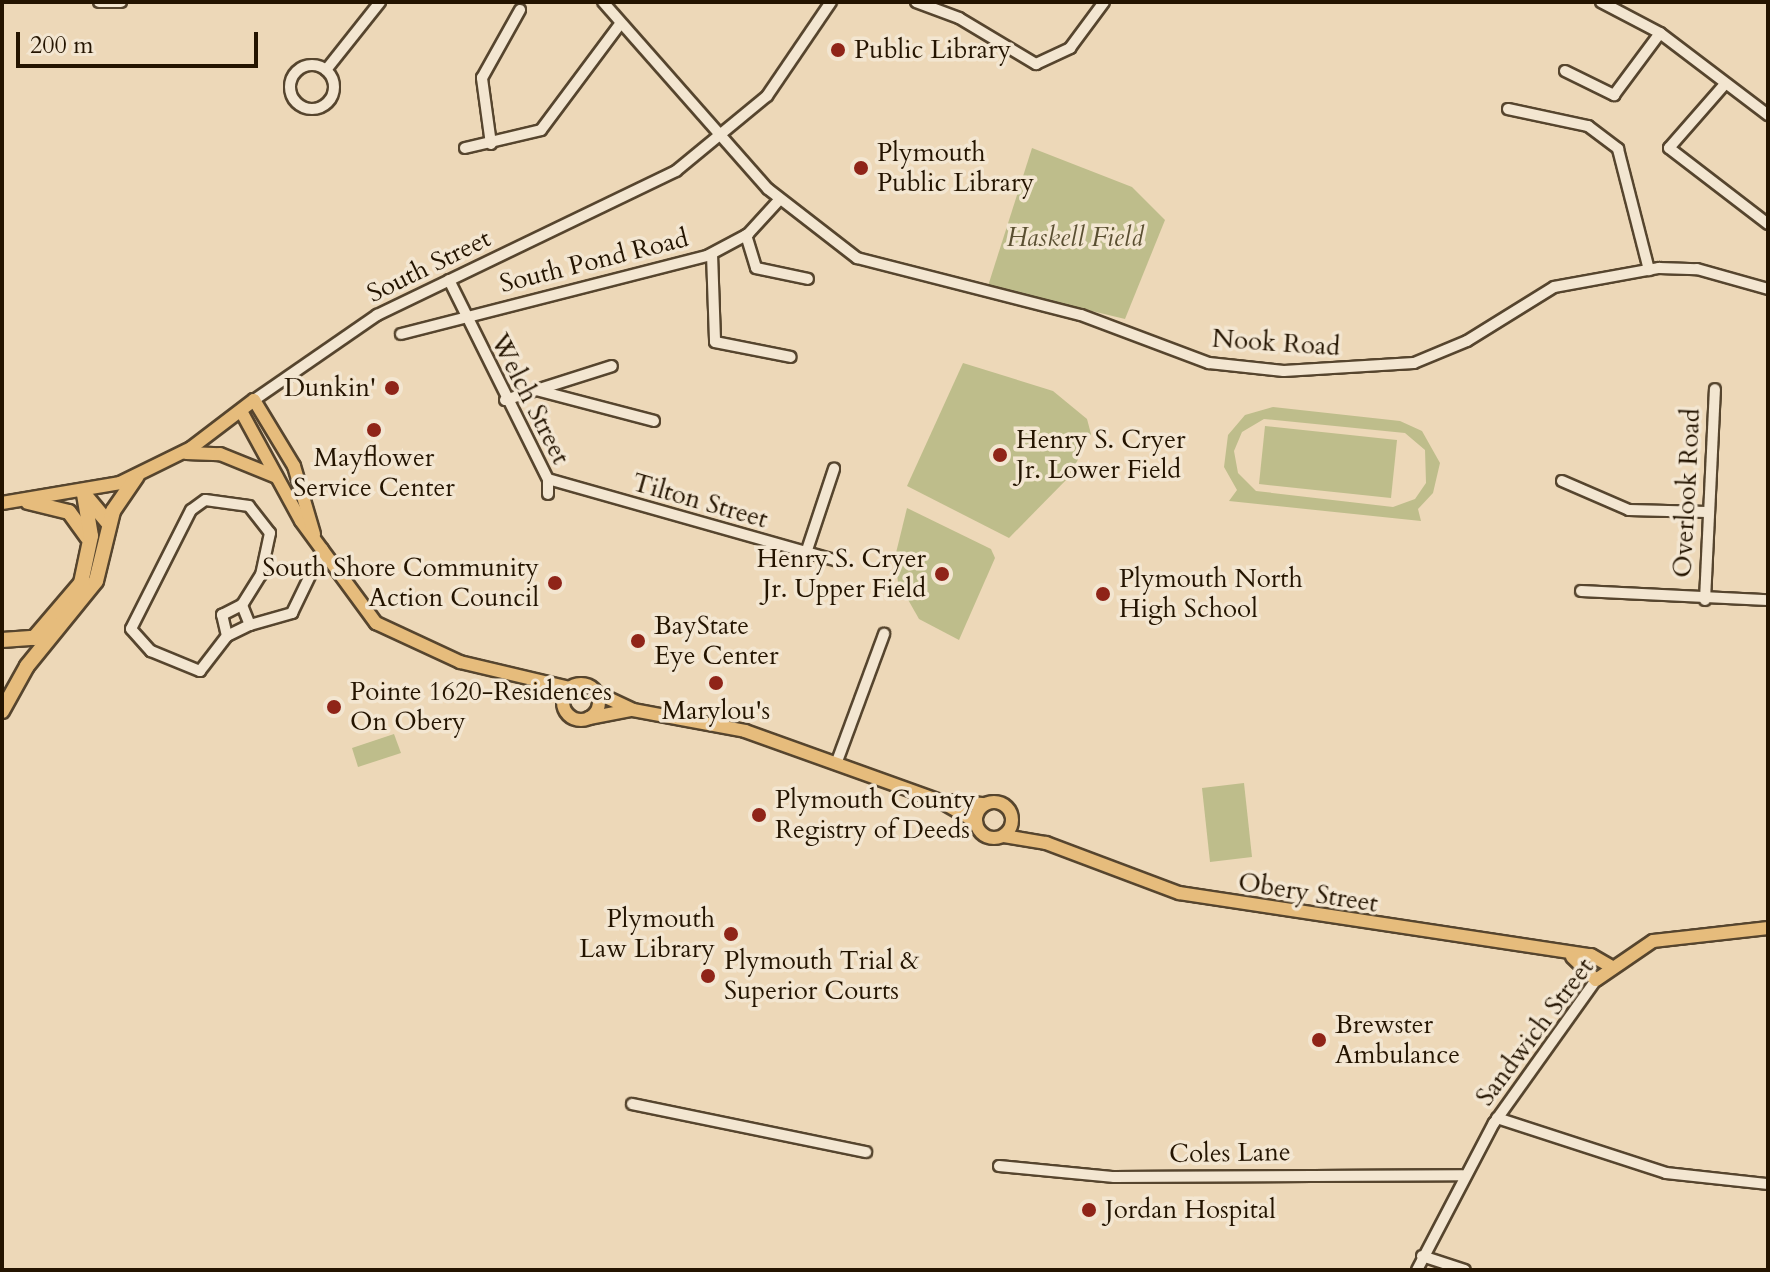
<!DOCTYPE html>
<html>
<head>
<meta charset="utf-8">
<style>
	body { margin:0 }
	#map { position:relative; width:1770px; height:1272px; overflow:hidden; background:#edd8b8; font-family:Cardo,serif }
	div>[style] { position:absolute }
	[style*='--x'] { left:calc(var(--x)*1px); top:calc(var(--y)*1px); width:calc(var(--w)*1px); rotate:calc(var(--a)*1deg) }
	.green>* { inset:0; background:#bebd8b }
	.roads { filter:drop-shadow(2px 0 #56452e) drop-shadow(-2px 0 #56452e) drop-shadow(0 2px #56452e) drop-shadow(0 -2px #56452e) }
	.minor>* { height:10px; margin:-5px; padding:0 5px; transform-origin:5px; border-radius:5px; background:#f3e6d1 }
	.minor>.ring { margin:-5px; padding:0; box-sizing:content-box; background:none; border:10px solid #f3e6d1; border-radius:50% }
	.major>* { height:12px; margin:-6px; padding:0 6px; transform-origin:6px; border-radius:6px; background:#e6bc7c }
	.major>.ring { margin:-6px; padding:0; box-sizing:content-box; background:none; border:12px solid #e6bc7c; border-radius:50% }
	.highway>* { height:14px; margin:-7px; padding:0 7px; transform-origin:7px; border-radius:7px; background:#e6bc7c }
	.dots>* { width:22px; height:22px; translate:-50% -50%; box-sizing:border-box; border:4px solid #f3e6d1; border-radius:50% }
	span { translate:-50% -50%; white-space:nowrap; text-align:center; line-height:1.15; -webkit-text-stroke:7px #f3e6d1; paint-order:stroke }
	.poi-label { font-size:26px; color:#241400 }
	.left { translate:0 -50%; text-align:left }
	.right { translate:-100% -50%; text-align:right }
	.park-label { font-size:26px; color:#5a4f31; font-style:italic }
	.street-label { font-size:26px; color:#241400 }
	.frame { position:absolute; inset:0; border:4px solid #241400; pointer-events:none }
	.scale { position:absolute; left:16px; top:32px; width:242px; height:36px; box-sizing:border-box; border:4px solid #241400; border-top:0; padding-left:10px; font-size:24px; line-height:28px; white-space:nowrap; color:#241400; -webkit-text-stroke:6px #f3e6d1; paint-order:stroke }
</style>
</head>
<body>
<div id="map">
	<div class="green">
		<i style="clip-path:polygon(1032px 148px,1132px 187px,1165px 220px,1125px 319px,988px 286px)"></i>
		<i style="clip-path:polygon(963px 363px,1053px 391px,1087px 419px,1091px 434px,1069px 477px,1009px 538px,907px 486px)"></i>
		<i style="clip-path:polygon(evenodd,1273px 407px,1400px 421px,1422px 431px,1440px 463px,1433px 493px,1418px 509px,1421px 521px,1229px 501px,1237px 490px,1224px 467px,1228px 435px,1245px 415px,1273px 407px,1264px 419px,1405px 433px,1425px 450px,1426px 483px,1415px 499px,1393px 507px,1256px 491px,1238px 473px,1234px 451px,1242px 432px,1264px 419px)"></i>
		<i style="clip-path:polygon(1265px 426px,1397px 440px,1391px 498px,1259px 484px)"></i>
		<i style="clip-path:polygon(907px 508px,991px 549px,995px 558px,959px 640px,919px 619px,898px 582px,895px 557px)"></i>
		<i style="clip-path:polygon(394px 734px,401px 753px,358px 767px,352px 748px)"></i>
		<i style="clip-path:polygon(1244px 783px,1252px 857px,1210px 862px,1202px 788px)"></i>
	</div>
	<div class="roads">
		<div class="minor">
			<i style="--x:99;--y:2;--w:22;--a:0"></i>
			<i style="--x:603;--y:2;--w:249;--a:48.6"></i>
			<i style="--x:768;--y:189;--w:113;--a:37.8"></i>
			<i style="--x:857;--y:258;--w:231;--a:14.3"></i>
			<i style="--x:1081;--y:315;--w:137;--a:20.6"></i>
			<i style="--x:1209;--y:363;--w:75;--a:6.1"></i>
			<i style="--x:1284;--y:371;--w:130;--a:-3.5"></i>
			<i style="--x:1414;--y:363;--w:57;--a:-22.5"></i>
			<i style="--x:1467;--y:341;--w:102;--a:-31.8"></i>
			<i style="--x:1554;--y:287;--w:107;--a:-10.3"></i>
			<i style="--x:1659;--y:268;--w:38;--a:2"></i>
			<i style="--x:1697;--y:269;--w:74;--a:15.7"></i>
			<i style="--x:916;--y:2;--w:46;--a:20.4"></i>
			<i style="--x:959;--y:18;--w:90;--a:30.9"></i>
			<i style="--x:1036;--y:64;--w:38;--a:-25"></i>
			<i style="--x:1070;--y:48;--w:57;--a:-53.5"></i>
			<i style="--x:1601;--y:2;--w:67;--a:27.7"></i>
			<i style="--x:1660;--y:33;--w:136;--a:37.2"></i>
			<i class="ring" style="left:290px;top:65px;width:34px;height:34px"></i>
			<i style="--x:326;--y:70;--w:87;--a:-51.5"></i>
			<i style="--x:1565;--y:71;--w:55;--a:26.1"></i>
			<i style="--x:1614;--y:95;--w:77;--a:-53.4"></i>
			<i style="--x:1725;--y:84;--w:85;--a:131.2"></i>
			<i style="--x:1669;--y:148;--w:125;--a:37.5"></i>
			<i style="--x:1508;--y:109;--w:82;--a:12"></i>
			<i style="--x:1588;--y:126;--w:38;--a:37"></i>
			<i style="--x:1618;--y:149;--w:125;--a:75.6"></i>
			<i style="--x:491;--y:144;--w:67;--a:-97.8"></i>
			<i style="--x:482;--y:78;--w:78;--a:-60.8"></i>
			<i style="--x:465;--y:148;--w:78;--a:-13.3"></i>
			<i style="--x:541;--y:130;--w:132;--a:-53.3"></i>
			<i style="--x:746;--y:235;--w:34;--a:73"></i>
			<i style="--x:756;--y:268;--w:53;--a:11.9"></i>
			<i style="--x:712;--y:254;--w:88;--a:88"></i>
			<i style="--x:715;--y:342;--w:77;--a:11.2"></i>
			<i style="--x:449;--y:280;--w:222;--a:63.6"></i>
			<i style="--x:548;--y:479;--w:15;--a:90"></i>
			<i style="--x:401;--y:334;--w:316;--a:-14.3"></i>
			<i style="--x:707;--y:256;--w:47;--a:-28.2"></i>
			<i style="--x:748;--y:234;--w:47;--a:-47.6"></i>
			<i style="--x:536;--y:390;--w:122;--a:14.7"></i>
			<i style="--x:254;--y:400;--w:150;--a:-34.6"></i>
			<i style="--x:377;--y:315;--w:332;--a:-25.7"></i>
			<i style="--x:676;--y:171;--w:118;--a:-39.5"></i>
			<i style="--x:767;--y:96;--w:114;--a:-55.8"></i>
			<i style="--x:505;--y:400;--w:112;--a:-17.6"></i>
			<i style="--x:548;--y:479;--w:305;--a:15.8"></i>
			<i style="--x:1562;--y:481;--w:73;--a:23.4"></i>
			<i style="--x:1629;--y:510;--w:78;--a:1.5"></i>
			<i style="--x:806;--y:553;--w:89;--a:-71.6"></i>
			<i style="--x:1581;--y:591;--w:187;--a:2.8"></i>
			<i style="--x:1705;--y:600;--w:211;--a:-87.3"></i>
			<i style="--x:250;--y:625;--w:44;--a:-15.9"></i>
			<i style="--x:292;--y:613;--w:71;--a:-64.2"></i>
			<i style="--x:227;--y:636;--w:22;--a:-103"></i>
			<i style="--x:222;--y:615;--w:22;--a:-27"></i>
			<i style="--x:242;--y:605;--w:36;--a:-58"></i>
			<i style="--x:261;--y:575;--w:43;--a:-77.9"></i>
			<i style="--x:270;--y:533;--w:34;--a:-128"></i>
			<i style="--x:249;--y:506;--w:44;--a:-172.2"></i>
			<i style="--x:205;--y:500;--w:17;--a:144"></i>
			<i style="--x:191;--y:510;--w:133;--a:116.8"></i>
			<i style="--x:131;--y:629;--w:30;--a:48"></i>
			<i style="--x:151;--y:651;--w:53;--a:22.2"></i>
			<i style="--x:200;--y:671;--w:44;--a:-52.4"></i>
			<i style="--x:227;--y:636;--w:25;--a:-26"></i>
			<i style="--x:250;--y:625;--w:22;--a:-112"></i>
			<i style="--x:836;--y:764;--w:139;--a:-69.7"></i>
			<i style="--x:632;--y:1104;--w:239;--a:11.6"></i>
			<i style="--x:1497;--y:1118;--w:178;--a:18"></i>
			<i style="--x:1666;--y:1173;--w:103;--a:6.2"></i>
			<i style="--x:999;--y:1166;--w:116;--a:5.5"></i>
			<i style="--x:1114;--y:1177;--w:348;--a:-0.3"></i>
			<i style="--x:1422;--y:1256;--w:45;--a:18"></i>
			<i style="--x:1417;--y:1270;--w:166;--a:-62.4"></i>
			<i style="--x:1494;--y:1123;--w:176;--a:-54.5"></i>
		</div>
		<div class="major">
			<i style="--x:241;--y:411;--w:125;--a:61.4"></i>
			<i style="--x:301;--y:521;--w:127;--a:53.7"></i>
			<i style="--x:376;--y:623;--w:93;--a:24.9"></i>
			<i style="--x:460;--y:662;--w:113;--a:13.3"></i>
			<i style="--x:186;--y:453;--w:34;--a:2"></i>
			<i style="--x:220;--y:454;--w:61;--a:22"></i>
			<i style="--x:2;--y:503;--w:120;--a:-9.6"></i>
			<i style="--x:120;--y:483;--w:79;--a:-26.2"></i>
			<i style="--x:191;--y:448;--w:79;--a:-37.3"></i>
			<i style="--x:254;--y:400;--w:77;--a:58.8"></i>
			<i style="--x:294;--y:466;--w:71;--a:73.6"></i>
			<i class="ring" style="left:563px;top:684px;width:24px;height:24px"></i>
			<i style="--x:597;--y:693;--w:40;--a:25"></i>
			<i style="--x:633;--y:710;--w:114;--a:10.6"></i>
			<i style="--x:745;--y:731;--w:207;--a:19.7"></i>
			<i style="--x:940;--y:801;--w:42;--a:30.3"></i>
			<i style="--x:589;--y:718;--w:42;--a:-11"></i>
			<i style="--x:948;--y:801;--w:37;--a:5"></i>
			<i class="ring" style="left:976px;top:802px;width:24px;height:24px"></i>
			<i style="--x:1004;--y:836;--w:43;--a:9.5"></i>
			<i style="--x:1046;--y:843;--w:142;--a:20.6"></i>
			<i style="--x:1179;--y:893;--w:417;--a:8.6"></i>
			<i style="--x:1591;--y:955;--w:22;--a:30"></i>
			<i style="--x:1572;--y:957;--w:33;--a:44"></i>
			<i style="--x:1596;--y:980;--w:69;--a:-34.4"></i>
			<i style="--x:1653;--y:941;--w:116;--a:-6.4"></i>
		</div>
		<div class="highway">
			<i style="--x:84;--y:494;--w:39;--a:50"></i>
			<i style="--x:28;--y:502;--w:42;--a:13.7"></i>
			<i style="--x:69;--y:512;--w:31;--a:54"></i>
			<i style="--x:2;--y:640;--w:32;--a:-4"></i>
			<i style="--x:34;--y:638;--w:72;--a:-49.5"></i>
			<i style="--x:81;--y:583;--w:48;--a:-78"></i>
			<i style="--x:91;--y:536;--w:43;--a:-99.5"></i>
			<i style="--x:2;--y:711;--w:51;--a:-60.9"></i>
			<i style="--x:27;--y:666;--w:109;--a:-50.9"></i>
			<i style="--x:96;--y:581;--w:72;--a:-76.3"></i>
			<i style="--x:113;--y:511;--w:42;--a:-55.6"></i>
		</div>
	</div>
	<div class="dots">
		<i style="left:838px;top:50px;background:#8f2418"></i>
		<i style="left:861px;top:168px;background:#8f2418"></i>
		<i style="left:392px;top:388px;background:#8f2418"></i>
		<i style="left:374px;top:430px;background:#8f2418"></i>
		<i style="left:1000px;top:455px;background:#8f2418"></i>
		<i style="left:942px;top:574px;background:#8f2418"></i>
		<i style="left:555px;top:583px;background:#8f2418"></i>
		<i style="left:1103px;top:594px;background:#8f2418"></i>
		<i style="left:638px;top:641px;background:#8f2418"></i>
		<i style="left:716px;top:683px;background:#8f2418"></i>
		<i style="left:334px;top:707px;background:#8f2418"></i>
		<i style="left:759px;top:815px;background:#8f2418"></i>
		<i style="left:731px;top:934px;background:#8f2418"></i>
		<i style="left:708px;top:976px;background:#8f2418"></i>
		<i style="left:1319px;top:1040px;background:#8f2418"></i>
		<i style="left:1089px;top:1210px;background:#8f2418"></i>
	</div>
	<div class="poi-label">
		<span class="left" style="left:854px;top:50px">Public Library</span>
		<span class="left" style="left:877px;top:168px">Plymouth<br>Public Library</span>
		<span class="right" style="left:376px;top:388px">Dunkin'</span>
		<span class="left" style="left:1016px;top:455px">Henry S. Cryer<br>Jr. Lower Field</span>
		<span style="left:374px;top:473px">Mayflower<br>Service Center</span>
		<span class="right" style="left:926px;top:574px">Henry S. Cryer<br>Jr. Upper Field</span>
		<span class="right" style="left:539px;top:583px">South Shore Community<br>Action Council</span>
		<span class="left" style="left:1119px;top:594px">Plymouth North<br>High School</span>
		<span class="left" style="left:654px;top:641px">BayState<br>Eye Center</span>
		<span class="left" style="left:350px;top:707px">Pointe 1620-Residences<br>On Obery</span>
		<span style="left:716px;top:711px">Marylou's</span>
		<span class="left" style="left:775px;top:815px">Plymouth County<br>Registry of Deeds</span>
		<span class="right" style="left:715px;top:934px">Plymouth<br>Law Library</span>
		<span class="left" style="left:724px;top:976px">Plymouth Trial &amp;<br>Superior Courts</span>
		<span class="left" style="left:1335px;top:1040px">Brewster<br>Ambulance</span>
		<span class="left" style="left:1105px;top:1210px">Jordan Hospital</span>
	</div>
	<div class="park-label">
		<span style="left:1075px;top:238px">Haskell Field</span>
	</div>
	<div class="street-label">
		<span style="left:594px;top:261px;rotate:-14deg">South Pond Road</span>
		<span style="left:429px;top:266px;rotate:-26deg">South Street</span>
		<span style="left:1276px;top:343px;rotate:4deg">Nook Road</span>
		<span style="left:530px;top:399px;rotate:63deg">Welch Street</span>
		<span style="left:1687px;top:493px;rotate:-87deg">Overlook Road</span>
		<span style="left:700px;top:501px;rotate:16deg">Tilton Street</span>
		<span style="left:1308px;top:893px;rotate:9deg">Obery Street</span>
		<span style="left:1535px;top:1032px;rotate:-53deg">Sandwich Street</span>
		<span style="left:1230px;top:1153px;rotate:-1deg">Coles Lane</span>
	</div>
	<div class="frame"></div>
	<div class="scale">200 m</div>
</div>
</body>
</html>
